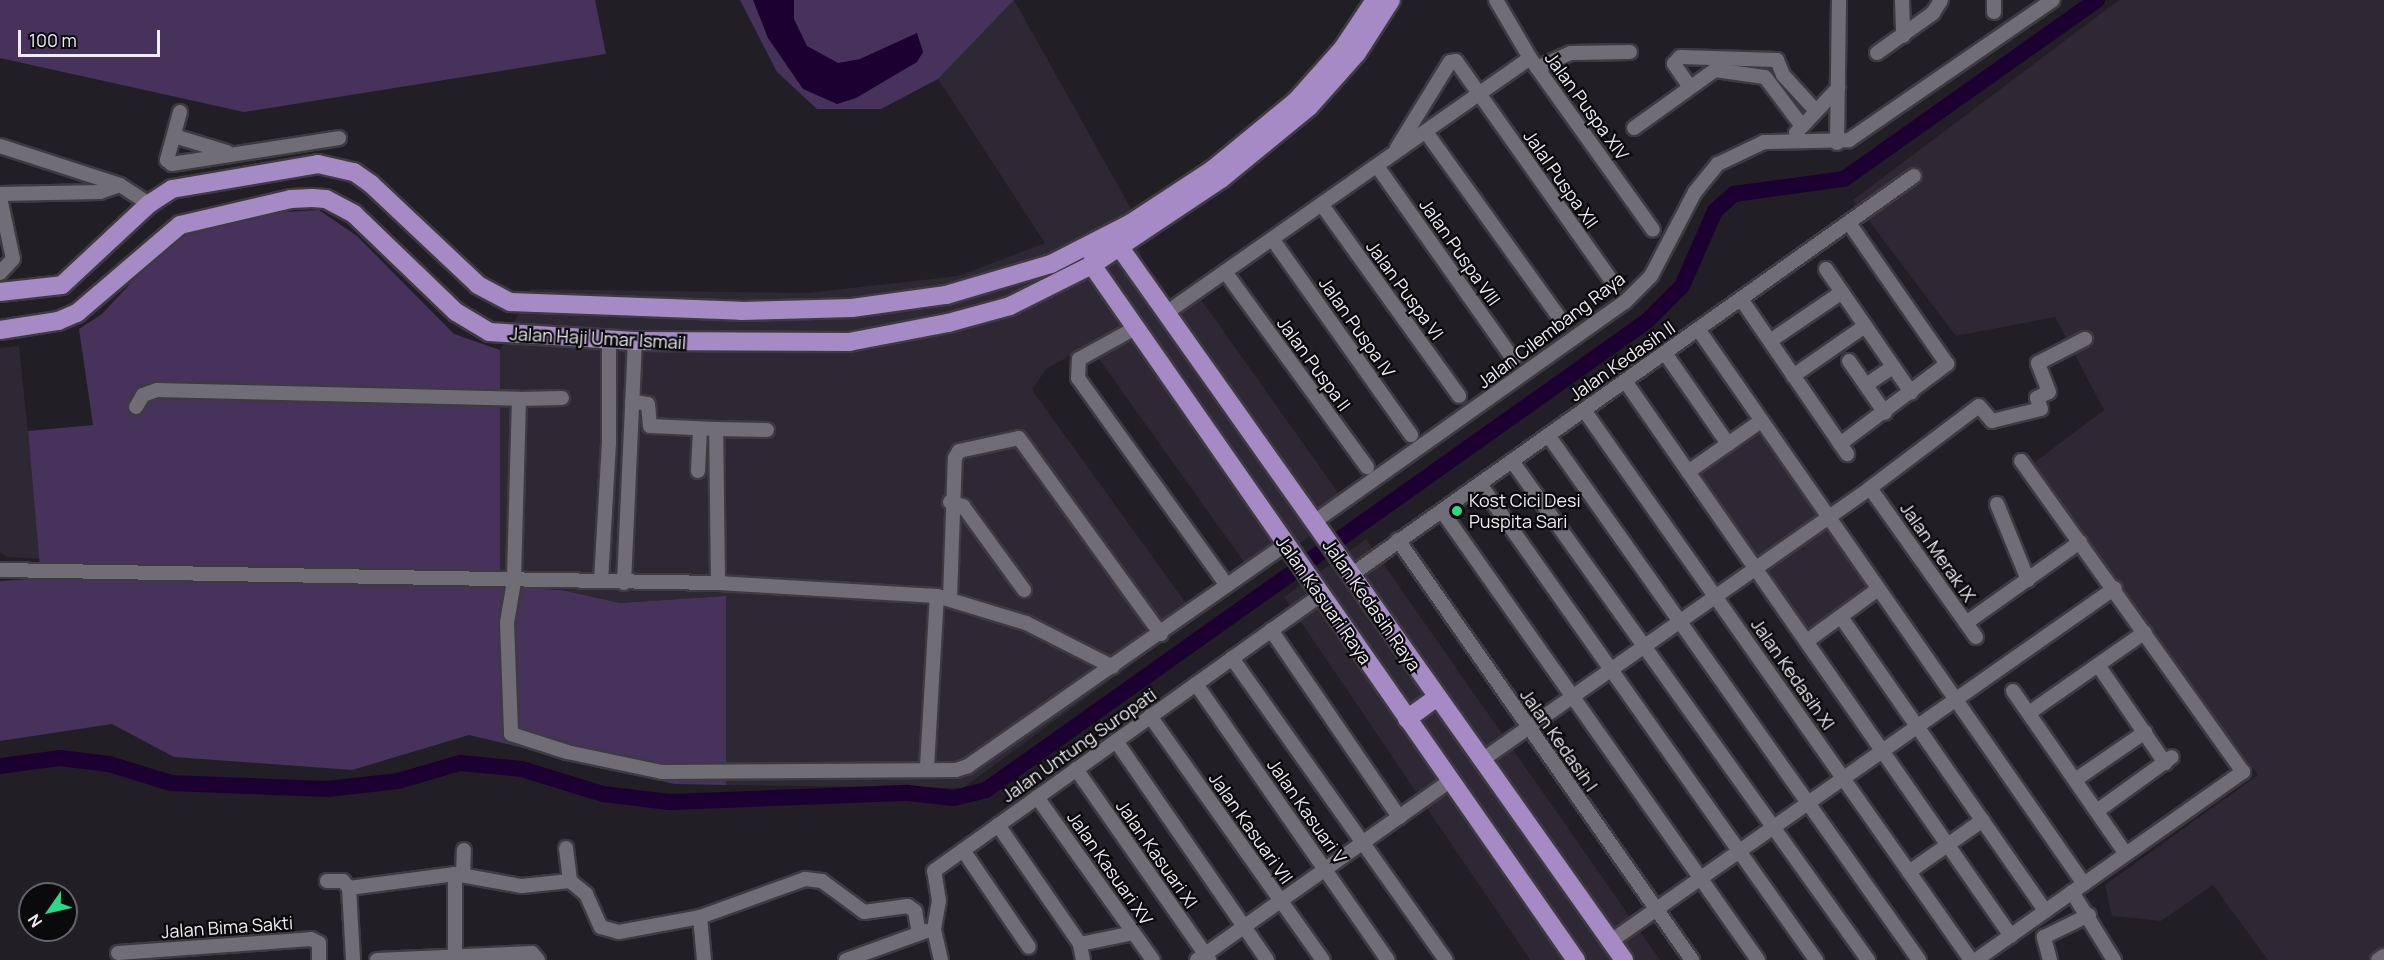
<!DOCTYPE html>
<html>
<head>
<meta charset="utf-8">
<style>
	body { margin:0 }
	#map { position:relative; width:2384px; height:960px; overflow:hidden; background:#211e25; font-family:Manrope,sans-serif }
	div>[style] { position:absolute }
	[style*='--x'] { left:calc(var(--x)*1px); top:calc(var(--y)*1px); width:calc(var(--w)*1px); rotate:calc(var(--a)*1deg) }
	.built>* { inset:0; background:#2d2834 }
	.green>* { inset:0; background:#46325b }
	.water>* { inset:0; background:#1c0032 }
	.river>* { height:16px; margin:-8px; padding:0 8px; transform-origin:8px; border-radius:8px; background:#1c0032 }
	.roads { filter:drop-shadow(2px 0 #3d3a40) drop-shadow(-2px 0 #3d3a40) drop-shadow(0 2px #3d3a40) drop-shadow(0 -2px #3d3a40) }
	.minor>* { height:14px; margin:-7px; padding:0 7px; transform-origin:7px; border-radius:7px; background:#716d76 }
	.major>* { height:18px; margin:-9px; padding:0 9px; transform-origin:9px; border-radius:9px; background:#a68ac6 }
	.dots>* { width:16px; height:16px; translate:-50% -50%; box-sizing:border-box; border:3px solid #0a090c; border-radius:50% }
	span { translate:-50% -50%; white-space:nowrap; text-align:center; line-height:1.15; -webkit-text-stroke:4.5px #0a090c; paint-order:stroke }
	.street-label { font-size:18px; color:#efedf2 }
	.poi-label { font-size:18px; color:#efedf2 }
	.left { translate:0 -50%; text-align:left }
	.north { position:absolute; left:18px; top:882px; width:60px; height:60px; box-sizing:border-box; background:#0a090c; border:2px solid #666468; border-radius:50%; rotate:236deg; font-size:16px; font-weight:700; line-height:24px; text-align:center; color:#efedf2 }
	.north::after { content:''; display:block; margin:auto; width:21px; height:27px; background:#2dd884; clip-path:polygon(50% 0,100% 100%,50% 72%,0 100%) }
	.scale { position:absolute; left:18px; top:30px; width:142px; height:27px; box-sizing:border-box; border:3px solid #efedf2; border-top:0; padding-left:8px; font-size:18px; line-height:21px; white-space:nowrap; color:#efedf2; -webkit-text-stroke:4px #0a090c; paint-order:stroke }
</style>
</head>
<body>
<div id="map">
	<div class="built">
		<i style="clip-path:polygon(1014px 0,1130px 207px,1143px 267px,1166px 301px,1192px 287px,1349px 508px,1254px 576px,1089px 345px,1046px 369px,1032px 390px,1196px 617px,963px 788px,726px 785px,726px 596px,620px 603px,562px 590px,500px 588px,500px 350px,531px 289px,807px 293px,958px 276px,1045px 243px,938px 79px)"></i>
		<i style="clip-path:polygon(2119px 0,2384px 0,2384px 960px,2268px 960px,2213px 885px,2161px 921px,2112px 916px,2105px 885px,2258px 775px,2027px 468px,2104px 410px,2055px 317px,1956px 336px,1853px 200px)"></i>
		<i style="clip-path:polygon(19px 346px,41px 559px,7px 557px,0 552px,0 348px)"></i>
		<i style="clip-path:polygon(1761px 424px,1871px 585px,1806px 630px,1691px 473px)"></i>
		<i style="clip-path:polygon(1366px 539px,1660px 960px,1530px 960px,1284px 597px)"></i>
	</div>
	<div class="green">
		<i style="clip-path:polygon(0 0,595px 0,606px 54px,244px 112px,0 58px)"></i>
		<i style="clip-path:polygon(740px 0,1014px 0,938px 79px,881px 109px,817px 109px,777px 72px)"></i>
		<i style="clip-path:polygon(319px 210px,357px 236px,454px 334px,500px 350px,500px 587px,562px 590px,620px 603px,726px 596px,726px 785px,674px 784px,469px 735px,352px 770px,174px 757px,112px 724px,0 741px,0 581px,41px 578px,28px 431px,93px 425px,79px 329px,102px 314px,169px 242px,213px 216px)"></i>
	</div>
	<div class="water">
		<i style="clip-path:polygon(753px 0,794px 0,794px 19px,807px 46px,838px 63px,860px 59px,917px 33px,923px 52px,917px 62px,856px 98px,837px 104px,803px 89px,768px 38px)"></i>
	</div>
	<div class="river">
		<i style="--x:0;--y:766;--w:61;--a:-7.6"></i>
		<i style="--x:60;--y:758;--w:49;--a:7"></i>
		<i style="--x:109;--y:764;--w:65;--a:17"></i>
		<i style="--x:171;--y:783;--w:156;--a:2.2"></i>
		<i style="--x:327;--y:789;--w:71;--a:-6.4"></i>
		<i style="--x:398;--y:781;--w:65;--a:-16.2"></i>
		<i style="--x:460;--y:763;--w:62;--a:5.5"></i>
		<i style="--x:522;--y:769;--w:85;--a:17.2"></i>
		<i style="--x:603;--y:794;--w:67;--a:6.8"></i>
		<i style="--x:670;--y:802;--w:238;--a:-2.2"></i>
		<i style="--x:908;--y:793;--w:46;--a:6.2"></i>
		<i style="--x:954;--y:798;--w:33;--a:-14"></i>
		<i style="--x:986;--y:790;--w:810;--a:-35.36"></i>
		<i style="--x:1647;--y:321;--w:49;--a:-45"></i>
		<i style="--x:1682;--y:286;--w:82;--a:-66.3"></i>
		<i style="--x:1715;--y:211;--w:25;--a:-42"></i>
		<i style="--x:1734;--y:194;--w:111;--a:-7.8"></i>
		<i style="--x:1844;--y:179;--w:310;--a:-35.3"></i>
	</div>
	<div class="roads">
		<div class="minor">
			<i style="--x:1496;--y:0;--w:67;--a:59.6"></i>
			<i style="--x:1530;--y:58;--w:211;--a:54.4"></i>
			<i style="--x:1902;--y:0;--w:36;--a:88"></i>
			<i style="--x:1994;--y:12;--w:12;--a:-90"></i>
			<i style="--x:1877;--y:53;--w:69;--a:-35.5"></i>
			<i style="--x:1933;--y:13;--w:15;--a:-58"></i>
			<i style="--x:1537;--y:68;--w:37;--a:-24"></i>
			<i style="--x:1571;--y:53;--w:59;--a:-1"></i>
			<i style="--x:1689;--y:86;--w:27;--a:-124"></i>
			<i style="--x:1674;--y:64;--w:9;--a:-49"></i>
			<i style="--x:1680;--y:57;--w:97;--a:1.8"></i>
			<i style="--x:1777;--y:60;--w:16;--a:68"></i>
			<i style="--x:1783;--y:75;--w:49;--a:47.5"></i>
			<i style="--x:180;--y:112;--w:50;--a:105.2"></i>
			<i style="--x:167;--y:160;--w:6;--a:39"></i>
			<i style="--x:172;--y:164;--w:169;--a:-8.8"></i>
			<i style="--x:1634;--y:128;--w:100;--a:-35.6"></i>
			<i style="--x:1715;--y:70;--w:50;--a:8"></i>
			<i style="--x:1765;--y:77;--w:61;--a:52.9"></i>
			<i style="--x:1426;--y:132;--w:233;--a:54.3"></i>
			<i style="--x:1796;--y:133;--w:62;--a:-47"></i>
			<i style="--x:174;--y:136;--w:55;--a:16.8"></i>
			<i style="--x:1837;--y:143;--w:143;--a:-89.2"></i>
			<i style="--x:0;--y:146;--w:126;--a:18"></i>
			<i style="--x:120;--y:185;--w:35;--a:33"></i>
			<i style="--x:1397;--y:148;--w:101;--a:-58.4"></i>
			<i style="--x:1450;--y:62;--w:6;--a:-9"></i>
			<i style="--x:1456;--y:61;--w:273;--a:54.7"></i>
			<i style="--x:1377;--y:166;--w:237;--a:54.8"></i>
			<i style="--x:0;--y:194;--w:100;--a:-1.1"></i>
			<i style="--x:100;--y:192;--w:21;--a:-19"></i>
			<i style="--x:0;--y:198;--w:62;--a:78"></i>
			<i style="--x:13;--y:259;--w:19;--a:133"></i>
			<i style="--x:1322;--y:205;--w:235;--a:54.3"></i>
			<i style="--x:1273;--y:240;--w:239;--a:54.7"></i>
			<i style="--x:1826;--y:269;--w:150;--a:55.4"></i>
			<i style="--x:1226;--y:273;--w:240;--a:54"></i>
			<i style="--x:1741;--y:299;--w:188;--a:55.6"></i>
			<i style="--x:1166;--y:313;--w:444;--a:-35"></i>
			<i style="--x:1135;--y:328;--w:64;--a:151"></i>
			<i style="--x:1079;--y:359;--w:19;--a:93"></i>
			<i style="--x:1078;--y:378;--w:255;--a:54.3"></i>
			<i style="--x:1698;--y:329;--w:676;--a:55.18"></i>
			<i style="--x:1770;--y:341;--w:87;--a:-34.2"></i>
			<i style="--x:1665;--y:353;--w:111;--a:55.3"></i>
			<i style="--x:1849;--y:361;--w:63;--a:55.3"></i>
			<i style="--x:1793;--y:376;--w:88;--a:-34.8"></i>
			<i style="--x:1625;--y:381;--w:676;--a:55.18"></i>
			<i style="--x:1866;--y:385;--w:32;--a:-34"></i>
			<i style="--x:519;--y:399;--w:43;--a:-1.3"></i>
			<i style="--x:632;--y:401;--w:16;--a:11"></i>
			<i style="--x:648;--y:404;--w:22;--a:85"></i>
			<i style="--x:650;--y:426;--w:66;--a:2.6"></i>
			<i style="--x:136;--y:407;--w:14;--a:-60"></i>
			<i style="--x:143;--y:395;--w:15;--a:-20"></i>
			<i style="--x:157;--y:390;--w:362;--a:1.4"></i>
			<i style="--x:519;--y:399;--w:182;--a:91.6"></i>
			<i style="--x:514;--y:581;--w:43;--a:99.5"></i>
			<i style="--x:507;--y:623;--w:111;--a:87.9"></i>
			<i style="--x:511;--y:734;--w:59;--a:17.8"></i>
			<i style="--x:567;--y:752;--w:97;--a:11.9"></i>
			<i style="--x:662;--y:772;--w:294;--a:-0.4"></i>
			<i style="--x:956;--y:770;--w:13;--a:-18"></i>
			<i style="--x:968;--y:766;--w:388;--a:-34.9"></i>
			<i style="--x:1584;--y:410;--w:673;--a:54.87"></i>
			<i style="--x:1548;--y:435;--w:643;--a:54.75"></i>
			<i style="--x:1840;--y:444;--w:134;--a:-36.8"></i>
			<i style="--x:1947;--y:364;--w:172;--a:-124.8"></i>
			<i style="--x:1512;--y:461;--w:613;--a:54.49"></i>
			<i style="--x:698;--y:471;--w:41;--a:-87.2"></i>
			<i style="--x:1688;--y:472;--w:89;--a:-34.9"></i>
			<i style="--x:1480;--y:484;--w:583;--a:54.78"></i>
			<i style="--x:1870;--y:488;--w:183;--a:54.6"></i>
			<i style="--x:950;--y:502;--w:14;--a:17"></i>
			<i style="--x:963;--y:506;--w:104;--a:54"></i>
			<i style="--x:1997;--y:504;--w:82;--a:67.8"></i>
			<i style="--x:1442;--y:511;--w:549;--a:54.86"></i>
			<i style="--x:1314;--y:522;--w:381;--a:-35.3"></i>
			<i style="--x:1625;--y:302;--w:37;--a:-45"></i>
			<i style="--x:1651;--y:276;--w:95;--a:-62.4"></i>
			<i style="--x:1695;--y:192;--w:36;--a:-51"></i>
			<i style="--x:1718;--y:164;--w:51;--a:-25.6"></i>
			<i style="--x:1764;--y:142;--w:85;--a:-1.3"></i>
			<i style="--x:1849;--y:140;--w:247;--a:-34.5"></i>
			<i style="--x:1398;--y:540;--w:513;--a:55.01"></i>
			<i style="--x:0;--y:570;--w:718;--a:1.04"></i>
			<i style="--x:718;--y:583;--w:219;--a:3.4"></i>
			<i style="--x:937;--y:596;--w:93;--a:16.9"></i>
			<i style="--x:1026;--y:623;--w:97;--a:26.8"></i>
			<i style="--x:1351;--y:575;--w:690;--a:-35.33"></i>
			<i style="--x:601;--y:581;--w:137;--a:-86.7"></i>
			<i style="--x:609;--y:444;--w:104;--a:-90"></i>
			<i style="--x:624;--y:583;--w:242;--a:-87.4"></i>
			<i style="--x:718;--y:583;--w:154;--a:-90.7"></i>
			<i style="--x:716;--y:429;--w:51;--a:1.1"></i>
			<i style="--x:950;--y:598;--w:140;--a:-88"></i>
			<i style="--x:955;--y:458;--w:8;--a:-60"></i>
			<i style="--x:959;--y:451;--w:61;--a:-12.2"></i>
			<i style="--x:1019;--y:438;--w:242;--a:54.1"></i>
			<i style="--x:1841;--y:617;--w:358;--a:55.2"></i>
			<i style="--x:1966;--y:623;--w:140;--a:-35.4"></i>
			<i style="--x:1271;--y:630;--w:227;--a:55.6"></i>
			<i style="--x:1807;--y:641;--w:88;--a:-36.2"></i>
			<i style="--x:1232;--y:658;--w:370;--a:54.7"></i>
			<i style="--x:2098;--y:665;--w:119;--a:55.6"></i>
			<i style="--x:1196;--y:684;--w:336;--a:55.2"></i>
			<i style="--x:2013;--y:691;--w:198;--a:55.3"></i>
			<i style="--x:2029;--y:713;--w:141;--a:-34.9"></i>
			<i style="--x:1150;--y:716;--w:299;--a:54.7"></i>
			<i style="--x:1116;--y:741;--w:266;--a:55.4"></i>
			<i style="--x:1482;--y:760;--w:474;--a:-35"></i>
			<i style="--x:1870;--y:488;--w:136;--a:-37"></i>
			<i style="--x:1979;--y:406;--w:20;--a:49"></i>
			<i style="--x:1992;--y:421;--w:50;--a:-13.8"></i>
			<i style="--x:2041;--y:409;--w:12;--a:-110"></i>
			<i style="--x:2037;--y:398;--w:13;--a:-27"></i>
			<i style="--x:2049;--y:392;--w:31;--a:-111"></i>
			<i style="--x:2038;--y:363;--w:53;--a:-27.1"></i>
			<i style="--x:927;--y:767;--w:171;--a:-86.7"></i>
			<i style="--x:1076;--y:769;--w:233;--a:55.1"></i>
			<i style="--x:2075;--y:780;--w:85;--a:-34.4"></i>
			<i style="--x:1037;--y:797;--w:200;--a:54.6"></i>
			<i style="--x:2097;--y:811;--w:92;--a:-35.8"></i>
			<i style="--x:998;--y:825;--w:145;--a:55.4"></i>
			<i style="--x:566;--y:848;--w:33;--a:83"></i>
			<i style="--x:963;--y:850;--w:117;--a:55.8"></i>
			<i style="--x:1909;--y:872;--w:90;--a:-35.1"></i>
			<i style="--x:455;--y:874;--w:82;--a:90"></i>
			<i style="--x:463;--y:875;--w:25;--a:-88"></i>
			<i style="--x:327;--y:881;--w:16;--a:0"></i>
			<i style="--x:343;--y:881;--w:9;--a:49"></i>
			<i style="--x:349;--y:888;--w:72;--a:86.8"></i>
			<i style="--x:349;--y:888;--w:107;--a:-7.5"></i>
			<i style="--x:455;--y:874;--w:68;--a:10.2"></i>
			<i style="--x:522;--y:886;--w:48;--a:-5.9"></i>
			<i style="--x:570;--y:881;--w:21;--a:39"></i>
			<i style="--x:586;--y:894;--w:36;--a:66"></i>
			<i style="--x:601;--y:927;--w:19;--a:16"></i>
			<i style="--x:619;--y:932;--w:82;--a:-10.5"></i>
			<i style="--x:700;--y:917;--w:112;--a:-19.9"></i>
			<i style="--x:805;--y:879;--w:17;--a:7"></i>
			<i style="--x:822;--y:881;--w:52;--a:36.4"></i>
			<i style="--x:864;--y:912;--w:44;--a:-7.8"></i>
			<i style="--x:908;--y:906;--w:9;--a:36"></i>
			<i style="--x:915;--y:911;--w:23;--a:80"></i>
			<i style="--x:2072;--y:892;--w:80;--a:58.3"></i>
			<i style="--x:700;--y:917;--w:43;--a:84.7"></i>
			<i style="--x:1611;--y:941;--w:615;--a:-35.01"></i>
			<i style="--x:118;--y:953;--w:194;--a:-4.1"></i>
			<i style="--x:311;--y:939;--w:9;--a:27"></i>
			<i style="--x:319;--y:943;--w:17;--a:90"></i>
			<i style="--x:377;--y:960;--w:155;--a:-2.6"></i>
			<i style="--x:532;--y:953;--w:9;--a:49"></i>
			<i style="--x:846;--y:960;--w:85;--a:-19.9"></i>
			<i style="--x:941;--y:960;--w:32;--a:-103"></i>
			<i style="--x:934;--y:929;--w:28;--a:-80"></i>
			<i style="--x:939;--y:901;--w:30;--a:-99"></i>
			<i style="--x:934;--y:871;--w:475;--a:-35.5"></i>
			<i style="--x:1083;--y:960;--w:16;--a:-101"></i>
			<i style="--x:1080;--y:944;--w:54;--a:-11.7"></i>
			<i style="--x:1197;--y:960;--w:310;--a:-35.3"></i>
			<i style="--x:1976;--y:960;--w:327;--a:-35.2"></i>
			<i style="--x:2243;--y:772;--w:382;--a:-125.5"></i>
			<i style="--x:2050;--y:960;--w:24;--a:-105"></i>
			<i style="--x:2044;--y:937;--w:50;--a:-26.1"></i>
			<i style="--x:2378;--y:960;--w:7;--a:-34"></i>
		</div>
		<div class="major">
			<i style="--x:1121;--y:249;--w:871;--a:54.72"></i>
			<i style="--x:1094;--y:253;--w:12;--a:99"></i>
			<i style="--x:1092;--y:265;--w:847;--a:55.15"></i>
			<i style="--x:0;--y:292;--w:62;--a:-6.4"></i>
			<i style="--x:62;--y:285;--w:119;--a:-43"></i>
			<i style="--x:149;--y:204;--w:27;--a:-33"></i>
			<i style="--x:172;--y:189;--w:148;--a:-9.7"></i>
			<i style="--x:318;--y:164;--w:37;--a:13"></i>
			<i style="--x:354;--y:172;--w:21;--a:35"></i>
			<i style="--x:371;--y:184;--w:147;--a:43.3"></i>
			<i style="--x:478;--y:285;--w:36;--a:28"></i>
			<i style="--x:510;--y:302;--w:231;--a:2.2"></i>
			<i style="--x:741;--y:311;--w:111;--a:-1.5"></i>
			<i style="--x:852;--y:308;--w:95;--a:-7.9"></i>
			<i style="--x:946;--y:295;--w:109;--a:-16.4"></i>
			<i style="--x:1051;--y:264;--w:90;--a:-27.1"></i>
			<i style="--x:1131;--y:223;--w:97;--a:-33.2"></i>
			<i style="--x:1212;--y:170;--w:109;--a:-39.4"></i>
			<i style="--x:1296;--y:101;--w:71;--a:-48.4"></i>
			<i style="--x:1343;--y:48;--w:58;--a:-56.3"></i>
			<i style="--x:0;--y:330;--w:59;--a:-8.8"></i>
			<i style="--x:58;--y:321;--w:21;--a:-23"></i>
			<i style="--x:77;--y:313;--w:135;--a:-40.5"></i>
			<i style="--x:180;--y:225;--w:114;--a:-13.2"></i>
			<i style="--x:291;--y:199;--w:21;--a:-3"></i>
			<i style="--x:312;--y:198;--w:14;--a:4"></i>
			<i style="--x:326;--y:199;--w:32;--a:28"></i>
			<i style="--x:354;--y:214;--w:141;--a:43.9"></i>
			<i style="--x:456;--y:312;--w:39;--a:31"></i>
			<i style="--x:489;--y:332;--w:146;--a:3.5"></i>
			<i style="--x:635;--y:341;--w:214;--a:0.3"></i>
			<i style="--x:849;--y:342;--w:101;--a:-10.9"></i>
			<i style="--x:948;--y:323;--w:64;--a:-15.3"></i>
			<i style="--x:1010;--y:306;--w:92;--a:-26.6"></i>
			<i style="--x:1092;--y:265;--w:155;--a:-33.7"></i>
			<i style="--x:1221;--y:179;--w:114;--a:-39.3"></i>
			<i style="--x:1309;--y:107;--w:72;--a:-48.4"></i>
			<i style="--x:1357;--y:53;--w:63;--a:-57.3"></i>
			<i style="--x:1407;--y:719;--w:37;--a:-36"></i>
		</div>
	</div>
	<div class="dots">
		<i style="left:1457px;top:511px;background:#2dd884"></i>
	</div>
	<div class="street-label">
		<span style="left:1587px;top:106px;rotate:54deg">Jalan Puspa XIV</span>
		<span style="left:1561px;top:179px;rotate:55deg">Jalal Puspa XII</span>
		<span style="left:1460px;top:252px;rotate:55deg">Jalan Puspa VIII</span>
		<span style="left:1405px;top:290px;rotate:54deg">Jalan Puspa VI</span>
		<span style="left:1357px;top:327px;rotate:55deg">Jalan Puspa IV</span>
		<span style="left:1551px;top:330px;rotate:-37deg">Jalan Cilembang Raya</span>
		<span style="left:598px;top:338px;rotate:3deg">Jalan Haji Umar Ismail</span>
		<span style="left:1622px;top:361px;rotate:-35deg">Jalan Kedasih II</span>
		<span style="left:1314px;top:364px;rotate:54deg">Jalan Puspa II</span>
		<span style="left:1938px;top:552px;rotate:55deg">Jalan Merak IX</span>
		<span style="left:1324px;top:600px;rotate:55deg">Jalan Kasuari Raya</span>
		<span style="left:1372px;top:605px;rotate:55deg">Jalan Kedasih Raya</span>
		<span style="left:1793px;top:674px;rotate:55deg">Jalan Kedasih XI</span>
		<span style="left:1559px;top:740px;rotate:55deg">Jalan Kedasih I</span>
		<span style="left:1079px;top:745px;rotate:-35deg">Jalan Untung Suropati</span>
		<span style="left:1307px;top:811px;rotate:55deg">Jalan Kasuari V</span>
		<span style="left:1251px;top:828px;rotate:55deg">Jalan Kasuari VII</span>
		<span style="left:1157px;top:854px;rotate:55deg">Jalan Kasuari XI</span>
		<span style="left:1110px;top:868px;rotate:55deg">Jalan Kasuari XV</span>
		<span style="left:227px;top:927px;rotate:-4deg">Jalan Bima Sakti</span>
	</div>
	<div class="poi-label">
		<span class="left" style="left:1469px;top:511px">Kost Cici Desi<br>Puspita Sari</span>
	</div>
	<div class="north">N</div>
	<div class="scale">100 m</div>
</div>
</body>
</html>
